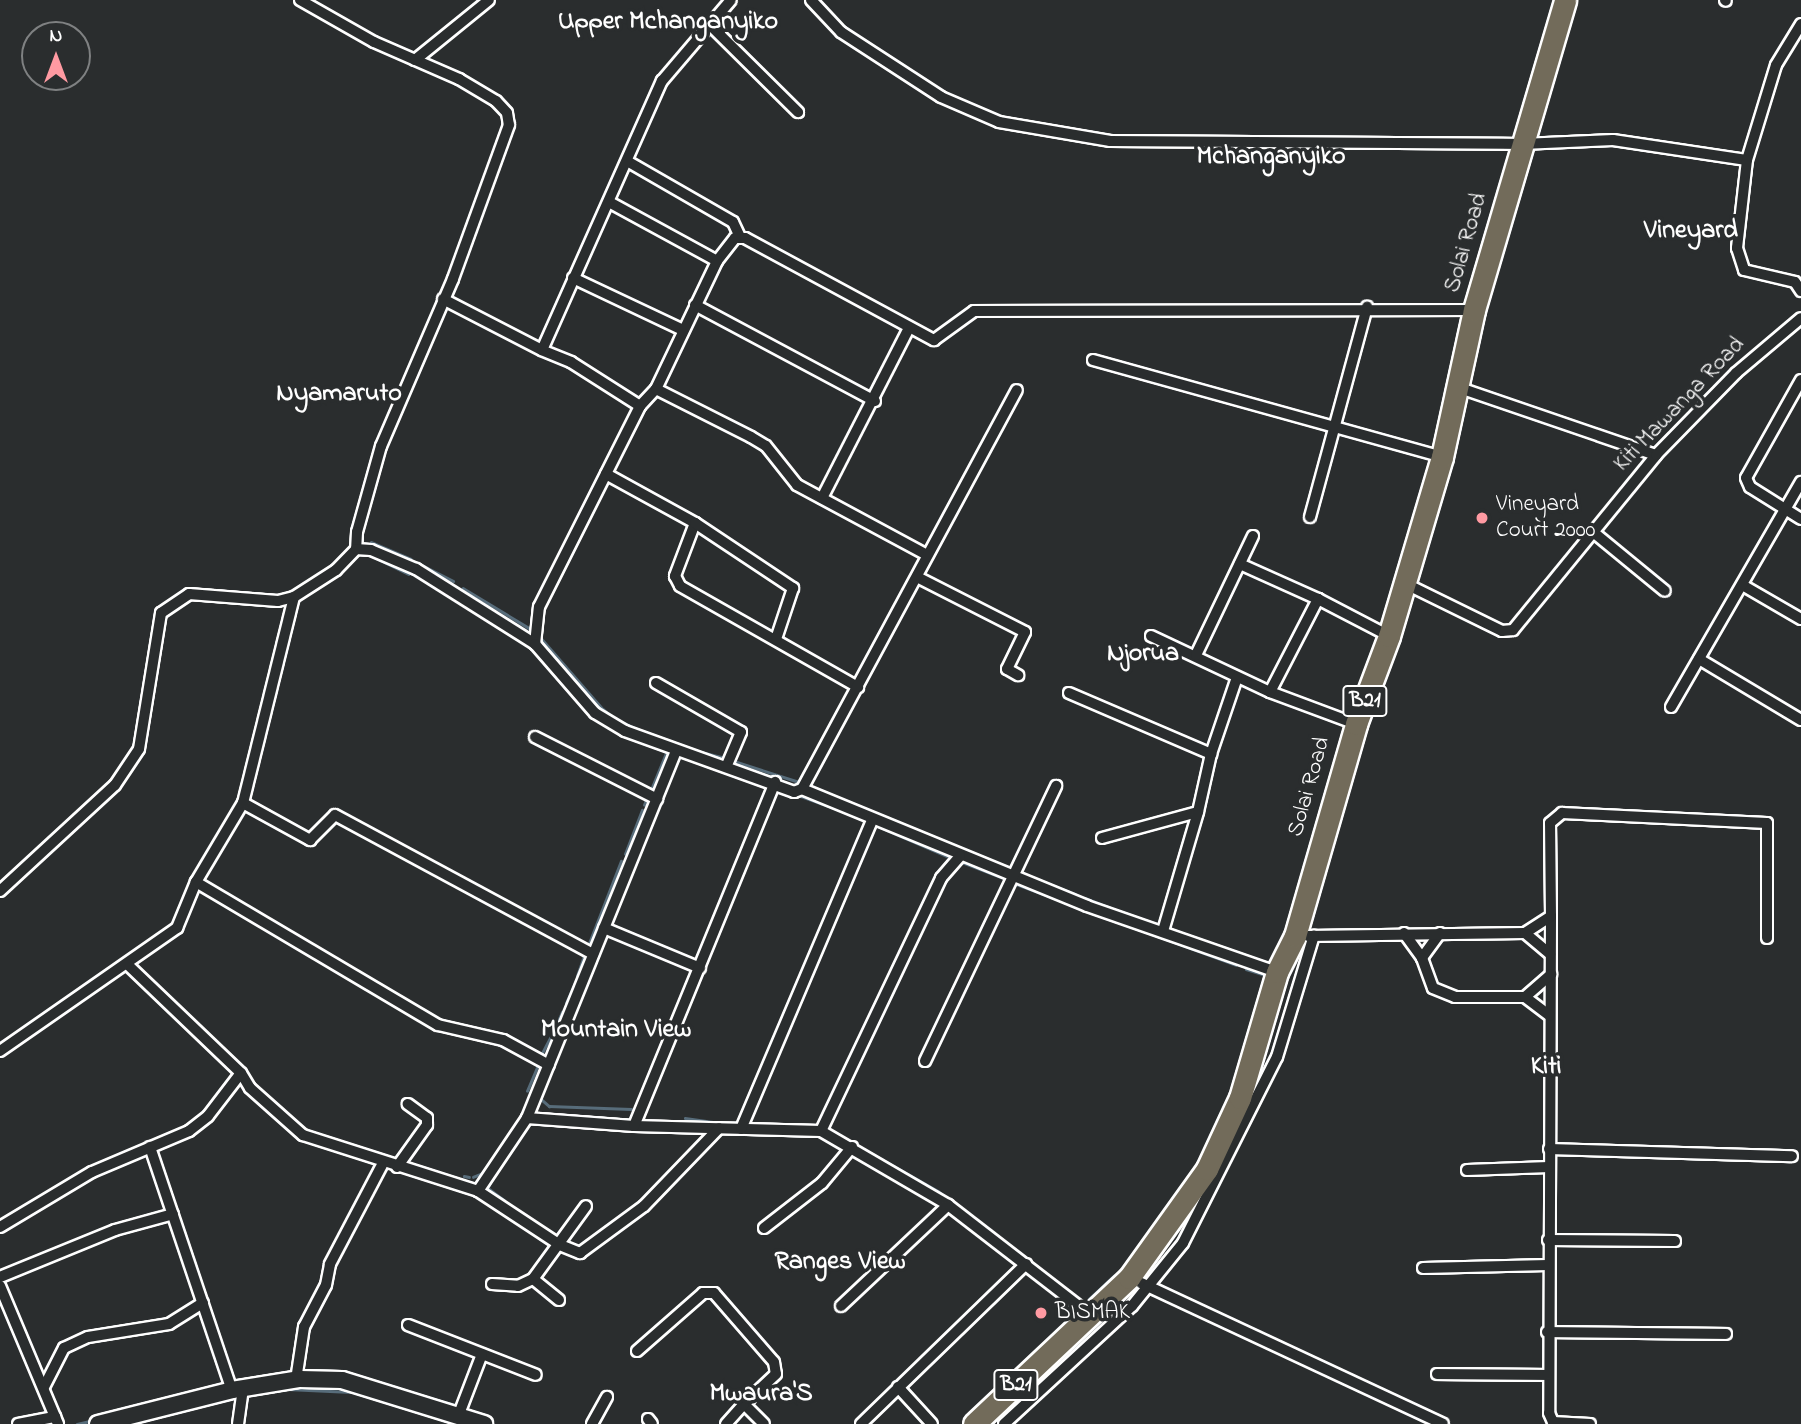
<!DOCTYPE html>
<html>
<head>
<meta charset="utf-8">
<style>
	body { margin:0 }
	#map { position:relative; width:1801px; height:1424px; overflow:hidden; background:#2a2d2e; font-family:"Indie Flower",sans-serif }
	div>[style] { position:absolute }
	[style*='--x'] { left:calc(var(--x)*1px); top:calc(var(--y)*1px); width:calc(var(--w)*1px); rotate:calc(var(--a)*1deg) }
	.stream>* { height:2.5px; margin:-1.25px; padding:0 1.25px; transform-origin:1.25px; border-radius:1.25px; background:#576c7a }
	.roads { filter:drop-shadow(2px 0 #fff) drop-shadow(-2px 0 #fff) drop-shadow(0 2px #fff) drop-shadow(0 -2px #fff) }
	.street>* { height:10px; margin:-5px; padding:0 5px; transform-origin:5px; border-radius:5px; background:#2a2d2e }
	.secondary>* { height:16px; margin:-8px; padding:0 8px; transform-origin:8px; border-radius:8px; background:#2a2d2e }
	.highway>* { height:21px; margin:-10.5px; padding:0 10.5px; transform-origin:10.5px; border-radius:10.5px; background:#726b5a }
	.dots>* { width:19px; height:19px; translate:-50% -50%; box-sizing:border-box; border:4px solid #2a2d2e; border-radius:50% }
	span { translate:-50% -50%; white-space:nowrap; text-align:center; line-height:1.15; -webkit-text-stroke:7px #2a2d2e; paint-order:stroke }
	.shield-label span { padding:2px 5px; background:#2a2d2e; border:2px solid; border-radius:5px; -webkit-text-stroke-width:0 }
	.shield-label { font-size:21px; color:#fff; font-weight:700 }
	.street-label { font-size:23px; color:#fff }
	.poi-label { font-size:23px; color:#fff }
	.left { translate:0 -50%; text-align:left }
	.quarter-label { font-size:26px; color:#fff; font-weight:700 }
	.north { position:absolute; left:21px; top:21px; width:70px; height:70px; box-sizing:border-box; background:#2a2d2e; border:2px solid #7f8182; border-radius:50%; rotate:0deg; font-size:19px; font-weight:700; line-height:28px; text-align:center; color:#fff }
	.north::after { content:''; display:block; margin:auto; width:24px; height:32px; background:#ff9aa2; clip-path:polygon(50% 0,100% 100%,50% 72%,0 100%) }
</style>
</head>
<body>
<div id="map">
	<div class="stream">
		<i style="--x:371;--y:542;--w:43;--a:23"></i>
		<i style="--x:370;--y:555;--w:43;--a:26"></i>
		<i style="--x:422;--y:565;--w:35;--a:27"></i>
		<i style="--x:463;--y:588;--w:77;--a:31.2"></i>
		<i style="--x:541;--y:638;--w:94;--a:48.9"></i>
		<i style="--x:603;--y:709;--w:16;--a:40"></i>
		<i style="--x:615;--y:719;--w:44;--a:24.2"></i>
		<i style="--x:644;--y:743;--w:25;--a:21"></i>
		<i style="--x:667;--y:752;--w:42;--a:112.3"></i>
		<i style="--x:689;--y:749;--w:36;--a:14"></i>
		<i style="--x:734;--y:761;--w:68;--a:17.9"></i>
		<i style="--x:798;--y:795;--w:50;--a:19.9"></i>
		<i style="--x:644;--y:805;--w:5;--a:-68"></i>
		<i style="--x:875;--y:825;--w:78;--a:23.3"></i>
		<i style="--x:963;--y:849;--w:14;--a:25"></i>
		<i style="--x:625;--y:854;--w:47;--a:-68.9"></i>
		<i style="--x:962;--y:862;--w:47;--a:21.1"></i>
		<i style="--x:1036;--y:879;--w:42;--a:21"></i>
		<i style="--x:1016;--y:884;--w:234;--a:20.2"></i>
		<i style="--x:1085;--y:898;--w:26;--a:21"></i>
		<i style="--x:588;--y:946;--w:91;--a:-68.8"></i>
		<i style="--x:1246;--y:969;--w:21;--a:17"></i>
		<i style="--x:577;--y:976;--w:21;--a:-71"></i>
		<i style="--x:566;--y:1003;--w:22;--a:-66"></i>
		<i style="--x:556;--y:1026;--w:15;--a:-67"></i>
		<i style="--x:542;--y:1053;--w:24;--a:-62"></i>
		<i style="--x:527;--y:1091;--w:30;--a:-67"></i>
		<i style="--x:541;--y:1099;--w:11;--a:41"></i>
		<i style="--x:549;--y:1106;--w:82;--a:2.1"></i>
		<i style="--x:685;--y:1118;--w:37;--a:8"></i>
		<i style="--x:729;--y:1123;--w:10;--a:-6"></i>
		<i style="--x:748;--y:1123;--w:11;--a:5"></i>
		<i style="--x:855;--y:1144;--w:95;--a:29.5"></i>
		<i style="--x:938;--y:1191;--w:127;--a:37.3"></i>
		<i style="--x:1197;--y:1166;--w:57;--a:-66.1"></i>
		<i style="--x:464;--y:1176;--w:5;--a:11"></i>
		<i style="--x:473;--y:1177;--w:11;--a:-22"></i>
		<i style="--x:491;--y:1182;--w:7;--a:117"></i>
		<i style="--x:488;--y:1188;--w:20;--a:37"></i>
		<i style="--x:507;--y:1203;--w:10;--a:37"></i>
		<i style="--x:539;--y:1238;--w:14;--a:34"></i>
		<i style="--x:1123;--y:1267;--w:9;--a:-49"></i>
		<i style="--x:1054;--y:1279;--w:2;--a:63"></i>
		<i style="--x:1089;--y:1299;--w:34;--a:-43"></i>
		<i style="--x:287;--y:1389;--w:64;--a:2.7"></i>
		<i style="--x:397;--y:1389;--w:61;--a:15.2"></i>
		<i style="--x:169;--y:1398;--w:35;--a:-15"></i>
		<i style="--x:77;--y:1424;--w:18;--a:-13"></i>
	</div>
	<div class="roads">
		<div class="street">
			<i style="--x:300;--y:0;--w:85;--a:29.6"></i>
			<i style="--x:374;--y:42;--w:93;--a:23.5"></i>
			<i style="--x:459;--y:79;--w:43;--a:30.7"></i>
			<i style="--x:496;--y:101;--w:16;--a:47"></i>
			<i style="--x:507;--y:113;--w:12;--a:81"></i>
			<i style="--x:509;--y:125;--w:164;--a:110"></i>
			<i style="--x:453;--y:279;--w:182;--a:113.3"></i>
			<i style="--x:381;--y:446;--w:89;--a:105.6"></i>
			<i style="--x:357;--y:532;--w:17;--a:93"></i>
			<i style="--x:811;--y:0;--w:44;--a:46.8"></i>
			<i style="--x:841;--y:32;--w:119;--a:33"></i>
			<i style="--x:941;--y:97;--w:63;--a:23.3"></i>
			<i style="--x:999;--y:122;--w:113;--a:9.7"></i>
			<i style="--x:1110;--y:141;--w:412;--a:0.4"></i>
			<i style="--x:1522;--y:144;--w:91;--a:-2.5"></i>
			<i style="--x:1613;--y:140;--w:135;--a:8.5"></i>
			<i style="--x:1747;--y:160;--w:99;--a:-73"></i>
			<i style="--x:1776;--y:65;--w:48;--a:-58.6"></i>
			<i style="--x:1725;--y:0;--w:1;--a:45"></i>
			<i style="--x:710;--y:25;--w:124;--a:44.7"></i>
			<i style="--x:415;--y:60;--w:95;--a:-39"></i>
			<i style="--x:1747;--y:160;--w:89;--a:96.5"></i>
			<i style="--x:1737;--y:248;--w:23;--a:72"></i>
			<i style="--x:1744;--y:270;--w:52;--a:13.2"></i>
			<i style="--x:1795;--y:282;--w:11;--a:56"></i>
			<i style="--x:627;--y:161;--w:122;--a:29.9"></i>
			<i style="--x:733;--y:222;--w:17;--a:65"></i>
			<i style="--x:609;--y:202;--w:123;--a:28.6"></i>
			<i style="--x:717;--y:261;--w:29;--a:-52"></i>
			<i style="--x:735;--y:238;--w:10;--a:0"></i>
			<i style="--x:745;--y:238;--w:215;--a:28.4"></i>
			<i style="--x:934;--y:340;--w:49;--a:-35.9"></i>
			<i style="--x:974;--y:311;--w:500;--a:-0.11"></i>
			<i style="--x:573;--y:278;--w:119;--a:25.3"></i>
			<i style="--x:443;--y:299;--w:111;--a:27.3"></i>
			<i style="--x:695;--y:305;--w:204;--a:28.1"></i>
			<i style="--x:1093;--y:360;--w:362;--a:15.5"></i>
			<i style="--x:1801;--y:380;--w:112;--a:119.3"></i>
			<i style="--x:1746;--y:478;--w:10;--a:66"></i>
			<i style="--x:1750;--y:487;--w:60;--a:32.1"></i>
			<i style="--x:1457;--y:387;--w:210;--a:18.9"></i>
			<i style="--x:656;--y:389;--w:142;--a:-64.5"></i>
			<i style="--x:640;--y:406;--w:82;--a:-147.5"></i>
			<i style="--x:571;--y:362;--w:31;--a:-158"></i>
			<i style="--x:542;--y:350;--w:295;--a:-66"></i>
			<i style="--x:662;--y:81;--w:106;--a:-49.6"></i>
			<i style="--x:606;--y:474;--w:102;--a:28.8"></i>
			<i style="--x:695;--y:523;--w:57;--a:110.7"></i>
			<i style="--x:675;--y:576;--w:11;--a:63"></i>
			<i style="--x:680;--y:586;--w:205;--a:29.6"></i>
			<i style="--x:822;--y:498;--w:189;--a:-62.9"></i>
			<i style="--x:1310;--y:517;--w:218;--a:-74.8"></i>
			<i style="--x:695;--y:523;--w:118;--a:33.6"></i>
			<i style="--x:793;--y:588;--w:54;--a:108.4"></i>
			<i style="--x:1592;--y:531;--w:94;--a:39.4"></i>
			<i style="--x:1240;--y:564;--w:85;--a:24.2"></i>
			<i style="--x:919;--y:578;--w:119;--a:27"></i>
			<i style="--x:1025;--y:632;--w:41;--a:115.9"></i>
			<i style="--x:1007;--y:669;--w:13;--a:29"></i>
			<i style="--x:1404;--y:583;--w:109;--a:26.1"></i>
			<i style="--x:1502;--y:631;--w:11;--a:-5"></i>
			<i style="--x:1513;--y:630;--w:226;--a:-50.7"></i>
			<i style="--x:1656;--y:455;--w:115;--a:-45.7"></i>
			<i style="--x:1736;--y:373;--w:85;--a:-40.2"></i>
			<i style="--x:1744;--y:586;--w:66;--a:30.1"></i>
			<i style="--x:1151;--y:636;--w:132;--a:25.2"></i>
			<i style="--x:1270;--y:692;--w:92;--a:20.4"></i>
			<i style="--x:535;--y:644;--w:37;--a:-84"></i>
			<i style="--x:539;--y:607;--w:225;--a:-63.3"></i>
			<i style="--x:640;--y:406;--w:23;--a:-47"></i>
			<i style="--x:656;--y:389;--w:106;--a:26.8"></i>
			<i style="--x:751;--y:437;--w:17;--a:31"></i>
			<i style="--x:766;--y:446;--w:50;--a:51.5"></i>
			<i style="--x:797;--y:485;--w:148;--a:28.3"></i>
			<i style="--x:1196;--y:655;--w:132;--a:-64.4"></i>
			<i style="--x:1699;--y:659;--w:119;--a:30.9"></i>
			<i style="--x:656;--y:683;--w:98;--a:30"></i>
			<i style="--x:741;--y:732;--w:36;--a:113"></i>
			<i style="--x:1270;--y:692;--w:105;--a:-62.7"></i>
			<i style="--x:1318;--y:599;--w:80;--a:27.5"></i>
			<i style="--x:1069;--y:693;--w:155;--a:23.2"></i>
			<i style="--x:1211;--y:754;--w:81;--a:-71.3"></i>
			<i style="--x:1671;--y:707;--w:260;--a:-60"></i>
			<i style="--x:535;--y:737;--w:137;--a:26.9"></i>
			<i style="--x:802;--y:789;--w:453;--a:-61.7"></i>
			<i style="--x:243;--y:803;--w:77;--a:28.9"></i>
			<i style="--x:310;--y:840;--w:35;--a:-45"></i>
			<i style="--x:335;--y:815;--w:293;--a:28.3"></i>
			<i style="--x:1102;--y:838;--w:99;--a:-15.2"></i>
			<i style="--x:1198;--y:812;--w:59;--a:-77.4"></i>
			<i style="--x:196;--y:882;--w:281;--a:30.6"></i>
			<i style="--x:438;--y:1025;--w:67;--a:13"></i>
			<i style="--x:503;--y:1040;--w:52;--a:28.5"></i>
			<i style="--x:0;--y:891;--w:156;--a:-42.7"></i>
			<i style="--x:115;--y:785;--w:43;--a:-56.3"></i>
			<i style="--x:139;--y:749;--w:138;--a:-80.8"></i>
			<i style="--x:161;--y:613;--w:34;--a:-34"></i>
			<i style="--x:189;--y:594;--w:89;--a:4.5"></i>
			<i style="--x:278;--y:601;--w:16;--a:-14"></i>
			<i style="--x:294;--y:597;--w:50;--a:-32.7"></i>
			<i style="--x:336;--y:570;--w:29;--a:-46"></i>
			<i style="--x:356;--y:549;--w:15;--a:4"></i>
			<i style="--x:371;--y:550;--w:49;--a:22.9"></i>
			<i style="--x:416;--y:569;--w:141;--a:32.2"></i>
			<i style="--x:535;--y:644;--w:91;--a:49"></i>
			<i style="--x:595;--y:713;--w:35;--a:31"></i>
			<i style="--x:625;--y:731;--w:180;--a:19.8"></i>
			<i style="--x:794;--y:792;--w:9;--a:-21"></i>
			<i style="--x:802;--y:789;--w:308;--a:22.3"></i>
			<i style="--x:1087;--y:906;--w:201;--a:19.2"></i>
			<i style="--x:1551;--y:916;--w:497;--a:90.2"></i>
			<i style="--x:1549;--y:1413;--w:10;--a:66"></i>
			<i style="--x:1553;--y:1422;--w:37;--a:3"></i>
			<i style="--x:604;--y:928;--w:104;--a:22.6"></i>
			<i style="--x:1163;--y:931;--w:124;--a:-73.6"></i>
			<i style="--x:1404;--y:933;--w:31;--a:54"></i>
			<i style="--x:1440;--y:933;--w:31;--a:126"></i>
			<i style="--x:1422;--y:958;--w:32;--a:70"></i>
			<i style="--x:1433;--y:988;--w:24;--a:22"></i>
			<i style="--x:1455;--y:997;--w:70;--a:0"></i>
			<i style="--x:1525;--y:997;--w:31;--a:37"></i>
			<i style="--x:1525;--y:933;--w:31;--a:-33"></i>
			<i style="--x:1551;--y:916;--w:93;--a:-90.6"></i>
			<i style="--x:1550;--y:823;--w:16;--a:-40"></i>
			<i style="--x:1562;--y:813;--w:205;--a:2.8"></i>
			<i style="--x:1767;--y:823;--w:115;--a:90"></i>
			<i style="--x:1308;--y:936;--w:217;--a:-0.8"></i>
			<i style="--x:1525;--y:933;--w:33;--a:40"></i>
			<i style="--x:128;--y:965;--w:156;--a:43.7"></i>
			<i style="--x:1525;--y:997;--w:35;--a:-41"></i>
			<i style="--x:0;--y:1051;--w:216;--a:-34.8"></i>
			<i style="--x:177;--y:928;--w:50;--a:-67.6"></i>
			<i style="--x:196;--y:882;--w:92;--a:-59.3"></i>
			<i style="--x:243;--y:803;--w:212;--a:-76.1"></i>
			<i style="--x:925;--y:1061;--w:305;--a:-64.5"></i>
			<i style="--x:527;--y:1118;--w:107;--a:4.3"></i>
			<i style="--x:634;--y:1126;--w:187;--a:1.5"></i>
			<i style="--x:821;--y:1131;--w:147;--a:30.2"></i>
			<i style="--x:948;--y:1205;--w:178;--a:37.7"></i>
			<i style="--x:634;--y:1126;--w:372;--a:-67.7"></i>
			<i style="--x:741;--y:1129;--w:336;--a:-67"></i>
			<i style="--x:821;--y:1131;--w:280;--a:-64.6"></i>
			<i style="--x:941;--y:878;--w:29;--a:-49"></i>
			<i style="--x:150;--y:1147;--w:256;--a:71.4"></i>
			<i style="--x:1549;--y:1149;--w:243;--a:1.7"></i>
			<i style="--x:397;--y:1167;--w:52;--a:-54.5"></i>
			<i style="--x:427;--y:1125;--w:7;--a:-90"></i>
			<i style="--x:427;--y:1118;--w:24;--a:-144"></i>
			<i style="--x:1467;--y:1170;--w:82;--a:-2.1"></i>
			<i style="--x:478;--y:1191;--w:98;--a:33.4"></i>
			<i style="--x:560;--y:1245;--w:22;--a:22"></i>
			<i style="--x:580;--y:1253;--w:79;--a:-36.3"></i>
			<i style="--x:644;--y:1206;--w:108;--a:-46.1"></i>
			<i style="--x:0;--y:1227;--w:107;--a:-30.9"></i>
			<i style="--x:92;--y:1172;--w:105;--a:-22.9"></i>
			<i style="--x:189;--y:1131;--w:24;--a:-38"></i>
			<i style="--x:208;--y:1116;--w:54;--a:-52.5"></i>
			<i style="--x:241;--y:1073;--w:17;--a:59"></i>
			<i style="--x:250;--y:1088;--w:71;--a:41.6"></i>
			<i style="--x:303;--y:1135;--w:184;--a:17.7"></i>
			<i style="--x:478;--y:1191;--w:88;--a:-56.1"></i>
			<i style="--x:527;--y:1118;--w:396;--a:-67.9"></i>
			<i style="--x:764;--y:1228;--w:73;--a:-37.8"></i>
			<i style="--x:822;--y:1183;--w:47;--a:-50.2"></i>
			<i style="--x:1548;--y:1240;--w:127;--a:0.5"></i>
			<i style="--x:1423;--y:1268;--w:125;--a:-1.4"></i>
			<i style="--x:0;--y:1277;--w:124;--a:-22.2"></i>
			<i style="--x:115;--y:1230;--w:60;--a:-15.4"></i>
			<i style="--x:1141;--y:1283;--w:333;--a:25"></i>
			<i style="--x:492;--y:1284;--w:26;--a:4"></i>
			<i style="--x:518;--y:1286;--w:17;--a:-25"></i>
			<i style="--x:0;--y:1286;--w:150;--a:67.2"></i>
			<i style="--x:559;--y:1300;--w:33;--a:-141"></i>
			<i style="--x:533;--y:1279;--w:90;--a:-54"></i>
			<i style="--x:841;--y:1306;--w:147;--a:-43.3"></i>
			<i style="--x:408;--y:1325;--w:137;--a:21.3"></i>
			<i style="--x:1547;--y:1332;--w:179;--a:0.6"></i>
			<i style="--x:637;--y:1351;--w:88;--a:-41.3"></i>
			<i style="--x:703;--y:1293;--w:11;--a:0"></i>
			<i style="--x:714;--y:1293;--w:91;--a:49"></i>
			<i style="--x:774;--y:1362;--w:12;--a:81"></i>
			<i style="--x:776;--y:1374;--w:44;--a:136.8"></i>
			<i style="--x:744;--y:1404;--w:28;--a:45"></i>
			<i style="--x:1437;--y:1374;--w:110;--a:0.5"></i>
			<i style="--x:296;--y:1380;--w:54;--a:-81.4"></i>
			<i style="--x:304;--y:1327;--w:47;--a:-62.4"></i>
			<i style="--x:326;--y:1285;--w:21;--a:-79"></i>
			<i style="--x:330;--y:1264;--w:114;--a:-62.3"></i>
			<i style="--x:44;--y:1387;--w:44;--a:-62.9"></i>
			<i style="--x:64;--y:1348;--w:26;--a:-25"></i>
			<i style="--x:88;--y:1337;--w:82;--a:-9.1"></i>
			<i style="--x:169;--y:1324;--w:40;--a:-32"></i>
			<i style="--x:898;--y:1387;--w:50;--a:47.4"></i>
			<i style="--x:459;--y:1414;--w:64;--a:-69"></i>
			<i style="--x:648;--y:1419;--w:6;--a:51"></i>
			<i style="--x:18;--y:1424;--w:38;--a:-11"></i>
			<i style="--x:238;--y:1424;--w:35;--a:-82"></i>
			<i style="--x:592;--y:1424;--w:31;--a:-61"></i>
			<i style="--x:726;--y:1424;--w:27;--a:-48"></i>
			<i style="--x:861;--y:1424;--w:230;--a:-44.1"></i>
			<i style="--x:1004;--y:1424;--w:174;--a:-42.7"></i>
			<i style="--x:1132;--y:1306;--w:81;--a:-51"></i>
			<i style="--x:1183;--y:1243;--w:208;--a:-63.2"></i>
			<i style="--x:1277;--y:1057;--w:127;--a:-73.1"></i>
		</div>
		<div class="secondary">
			<i style="--x:98;--y:1424;--w:138;--a:-14.2"></i>
			<i style="--x:232;--y:1390;--w:69;--a:-9.2"></i>
			<i style="--x:300;--y:1379;--w:42;--a:1.4"></i>
			<i style="--x:342;--y:1380;--w:149;--a:17.2"></i>
		</div>
		<div class="highway">
			<i style="--x:974;--y:1424;--w:213;--a:-43.3"></i>
			<i style="--x:1129;--y:1278;--w:134;--a:-54.4"></i>
			<i style="--x:1207;--y:1169;--w:78;--a:-65.1"></i>
			<i style="--x:1240;--y:1098;--w:131;--a:-73.6"></i>
			<i style="--x:1277;--y:972;--w:40;--a:-63.4"></i>
			<i style="--x:1295;--y:936;--w:221;--a:-73.9"></i>
			<i style="--x:1356;--y:724;--w:94;--a:-69.4"></i>
			<i style="--x:1389;--y:636;--w:187;--a:-73.5"></i>
			<i style="--x:1442;--y:457;--w:150;--a:-77.7"></i>
			<i style="--x:1474;--y:310;--w:323;--a:-73.6"></i>
		</div>
	</div>
	<div class="dots">
		<i style="left:1482px;top:518px;background:#ff9aa2"></i>
		<i style="left:1041px;top:1313px;background:#ff9aa2"></i>
	</div>
	<div class="shield-label">
		<span style="left:1365px;top:701px">B21</span>
		<span style="left:1016px;top:1385px">B21</span>
	</div>
	<div class="street-label">
		<span style="left:1467px;top:243px;rotate:-74deg">Solai Road</span>
		<span style="left:1680px;top:405px;rotate:-46deg">Kiti Mawanga Road</span>
		<span style="left:1310px;top:787px;rotate:-74deg">Solai Road</span>
	</div>
	<div class="poi-label">
		<span class="left" style="left:1496px;top:518px">Vineyard<br>Court 2000</span>
		<span class="left" style="left:1055px;top:1313px">BISMAK</span>
	</div>
	<div class="quarter-label">
		<span style="left:668px;top:23px">Upper Mchanganyiko</span>
		<span style="left:1271px;top:158px">Mchanganyiko</span>
		<span style="left:1691px;top:232px">Vineyard</span>
		<span style="left:339px;top:395px">Nyamaruto</span>
		<span style="left:1143px;top:655px">Njorua</span>
		<span style="left:616px;top:1031px">Mountain View</span>
		<span style="left:1546px;top:1068px">Kiti</span>
		<span style="left:840px;top:1263px">Ranges View</span>
		<span style="left:761px;top:1395px">Mwaura'S</span>
	</div>
	<div class="north">N</div>
</div>
</body>
</html>
